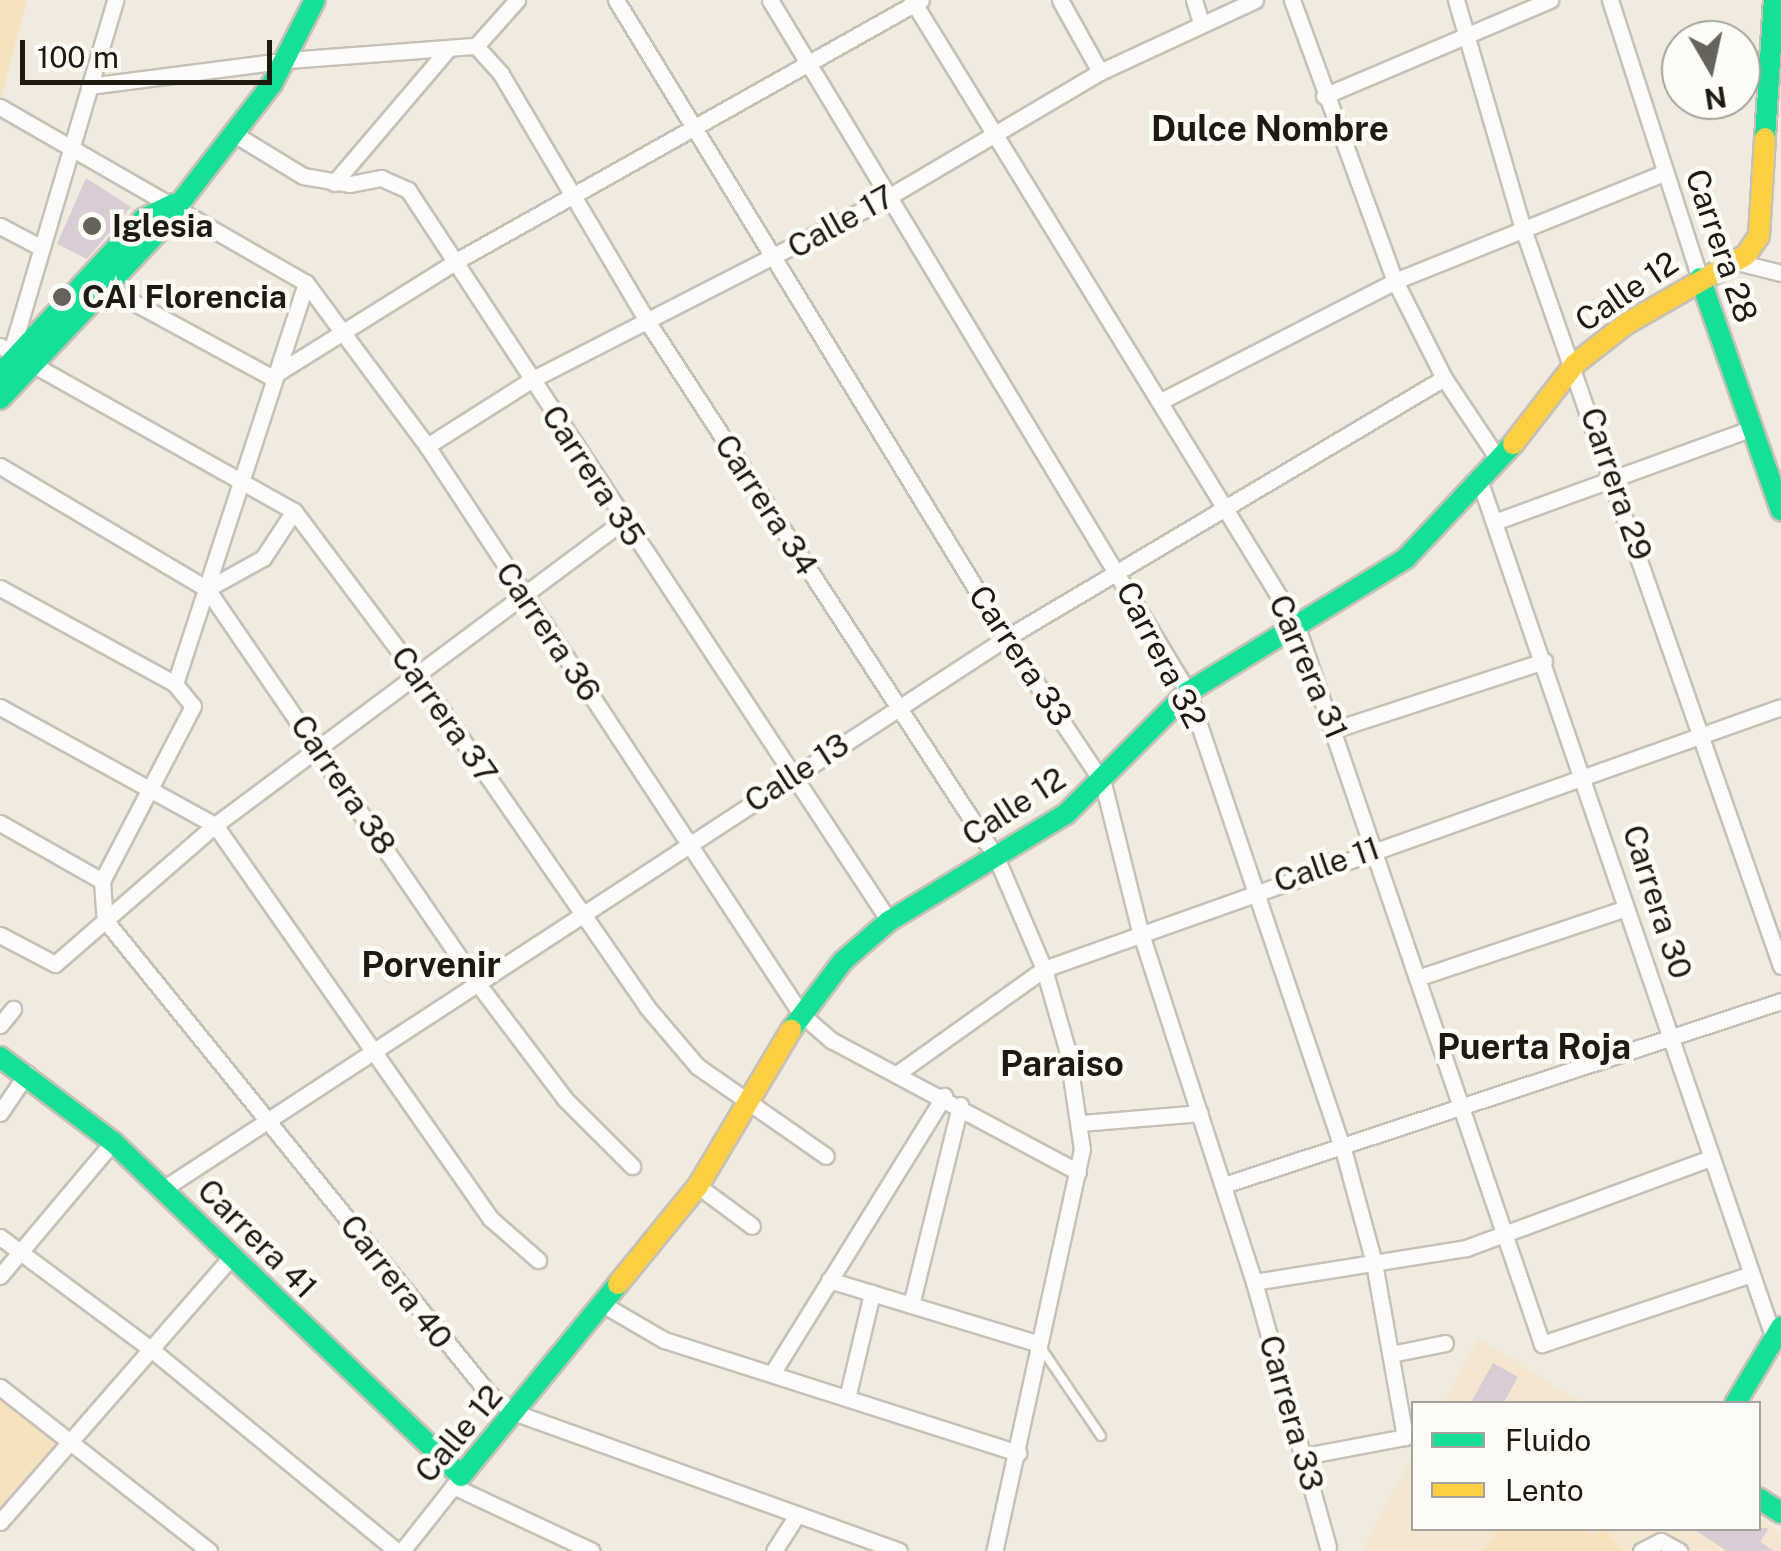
<!DOCTYPE html>
<html>
<head>
<meta charset="utf-8">
<style>
	body { margin:0 }
	#map { position:relative; width:1781px; height:1551px; overflow:hidden; background:#f1ebdf; font-family:"Public Sans",sans-serif }
	div>[style] { position:absolute }
	[style*='--x'] { left:calc(var(--x)*1px); top:calc(var(--y)*1px); width:calc(var(--w)*1px); rotate:calc(var(--a)*1deg) }
	.built>* { inset:0; background:#f3e7d2 }
	.green>* { inset:0; background:#f5e3c0 }
	.building>* { inset:0; background:#daccd5 }
	.roads { filter:drop-shadow(2px 0 #c6c1b7) drop-shadow(-2px 0 #c6c1b7) drop-shadow(0 2px #c6c1b7) drop-shadow(0 -2px #c6c1b7) }
	.lane>* { height:8px; margin:-4px; padding:0 4px; transform-origin:4px; border-radius:4px; background:#fdfcfa }
	.street>* { height:15px; margin:-7.5px; padding:0 7.5px; transform-origin:7.5px; border-radius:7.5px; background:#fdfcfa }
	.fast>* { height:20px; margin:-10px; padding:0 10px; transform-origin:10px; border-radius:10px; background:#16e098 }
	.slow>* { height:20px; margin:-10px; padding:0 10px; transform-origin:10px; border-radius:10px; background:#ffcf43 }
	.dots>* { width:28px; height:28px; translate:-50% -50%; box-sizing:border-box; border:5px solid #fefcf7; border-radius:50% }
	span { translate:-50% -50%; white-space:nowrap; text-align:center; line-height:1.15; -webkit-text-stroke:9px #fefcf7; paint-order:stroke }
	.street-label { font-size:32px; color:#1e1a12 }
	.poi-label { font-size:32px; color:#1e1a12; font-weight:700 }
	.left { translate:0 -50%; text-align:left }
	.neighbourhood-label { font-size:35px; color:#1e1a12; font-weight:700 }
	.legend { position:absolute; left:1411px; top:1401px; width:350px; height:130px; box-sizing:border-box; background:#fefcf7; border:2px solid #a4a29b; margin:0; padding:12px 18px; list-style:none; font-size:30px; color:#1e1a12 }
	.legend li { display:flex; align-items:center; gap:20px; height:50px }
	.legend b { width:50px; border:2px solid #a4a29b }
	.north { position:absolute; left:1661px; top:20px; width:100px; height:100px; box-sizing:border-box; background:#fefcf7; border:2px solid #a4a29b; border-radius:50%; rotate:171deg; font-size:28px; font-weight:700; line-height:40px; text-align:center; color:#1e1a12 }
	.north::after { content:''; display:block; margin:auto; width:35px; height:45px; background:#68635a; clip-path:polygon(50% 0,100% 100%,50% 72%,0 100%) }
	.scale { position:absolute; left:20px; top:40px; width:252px; height:45px; box-sizing:border-box; border:5px solid #1e1a12; border-top:0; padding-left:12px; font-size:30px; line-height:35px; white-space:nowrap; color:#1e1a12; -webkit-text-stroke:8px #fefcf7; paint-order:stroke }
</style>
</head>
<body>
<div id="map">
	<div class="built">
		<i style="clip-path:polygon(1479px 1338px,1582px 1403px,1442px 1404px)"></i>
		<i style="clip-path:polygon(1413px 1455px,1414px 1528px,1758px 1528px,1759px 1518px,1781px 1533px,1781px 1551px,1362px 1551px)"></i>
	</div>
	<div class="green">
		<i style="clip-path:polygon(0 0,27px 0,0 102px)"></i>
		<i style="clip-path:polygon(0 1387px,69px 1442px,0 1522px)"></i>
		<i style="clip-path:polygon(1502px 1528px,1587px 1529px,1591px 1535px,1603px 1529px,1625px 1551px,1481px 1551px)"></i>
	</div>
	<div class="building">
		<i style="clip-path:polygon(86px 178px,131px 207px,87px 259px,57px 244px)"></i>
		<i style="clip-path:polygon(1493px 1363px,1518px 1377px,1503px 1404px,1470px 1404px)"></i>
		<i style="clip-path:polygon(1692px 1528px,1769px 1528px,1760px 1542px,1774px 1551px,1727px 1551px)"></i>
	</div>
	<div class="roads">
		<div class="lane">
			<i style="--x:1042;--y:1349;--w:105;--a:55.9"></i>
		</div>
		<div class="street">
			<i style="--x:616;--y:0;--w:748;--a:58.56"></i>
			<i style="--x:1006;--y:638;--w:174;--a:56.2"></i>
			<i style="--x:1103;--y:783;--w:153;--a:76"></i>
			<i style="--x:1140;--y:931;--w:369;--a:72"></i>
			<i style="--x:1254;--y:1282;--w:275;--a:74.4"></i>
			<i style="--x:770;--y:0;--w:808;--a:58.87"></i>
			<i style="--x:1188;--y:692;--w:483;--a:71.3"></i>
			<i style="--x:1343;--y:1149;--w:118;--a:74.8"></i>
			<i style="--x:1374;--y:1263;--w:177;--a:79.9"></i>
			<i style="--x:1405;--y:1437;--w:103;--a:169.3"></i>
			<i style="--x:912;--y:0;--w:733;--a:58.39"></i>
			<i style="--x:1296;--y:624;--w:761;--a:71.14"></i>
			<i style="--x:1542;--y:1344;--w:220;--a:-18.5"></i>
			<i style="--x:1060;--y:0;--w:82;--a:60.9"></i>
			<i style="--x:1194;--y:0;--w:24;--a:73"></i>
			<i style="--x:1292;--y:0;--w:299;--a:69.9"></i>
			<i style="--x:1395;--y:281;--w:109;--a:63.2"></i>
			<i style="--x:1444;--y:378;--w:97;--a:56.3"></i>
			<i style="--x:1456;--y:0;--w:235;--a:73.7"></i>
			<i style="--x:1522;--y:226;--w:784;--a:70.71"></i>
			<i style="--x:1610;--y:0;--w:292;--a:72.1"></i>
			<i style="--x:476;--y:46;--w:38;--a:48"></i>
			<i style="--x:501;--y:74;--w:291;--a:59.4"></i>
			<i style="--x:649;--y:324;--w:636;--a:56.93"></i>
			<i style="--x:996;--y:857;--w:122;--a:66.8"></i>
			<i style="--x:1044;--y:969;--w:83;--a:74"></i>
			<i style="--x:1067;--y:1049;--w:101;--a:81.5"></i>
			<i style="--x:1082;--y:1149;--w:412;--a:102.3"></i>
			<i style="--x:476;--y:46;--w:62;--a:-48.3"></i>
			<i style="--x:89;--y:86;--w:201;--a:-7.4"></i>
			<i style="--x:288;--y:60;--w:189;--a:-4.3"></i>
			<i style="--x:1324;--y:96;--w:246;--a:-23"></i>
			<i style="--x:0;--y:107;--w:353;--a:29.9"></i>
			<i style="--x:306;--y:283;--w:203;--a:53.4"></i>
			<i style="--x:427;--y:446;--w:680;--a:56.64"></i>
			<i style="--x:801;--y:1014;--w:40;--a:41"></i>
			<i style="--x:831;--y:1040;--w:280;--a:28.1"></i>
			<i style="--x:231;--y:132;--w:84;--a:31.4"></i>
			<i style="--x:303;--y:176;--w:48;--a:9.7"></i>
			<i style="--x:350;--y:184;--w:32;--a:-11"></i>
			<i style="--x:381;--y:178;--w:30;--a:24"></i>
			<i style="--x:408;--y:190;--w:875;--a:56.65"></i>
			<i style="--x:334;--y:183;--w:177;--a:-49.6"></i>
			<i style="--x:0;--y:226;--w:47;--a:27.6"></i>
			<i style="--x:1737;--y:262;--w:45;--a:14"></i>
			<i style="--x:100;--y:284;--w:195;--a:28.5"></i>
			<i style="--x:271;--y:377;--w:221;--a:-32"></i>
			<i style="--x:458;--y:260;--w:531;--a:-29.32"></i>
			<i style="--x:0;--y:346;--w:337;--a:29.3"></i>
			<i style="--x:294;--y:511;--w:206;--a:53.1"></i>
			<i style="--x:418;--y:676;--w:402;--a:55.3"></i>
			<i style="--x:647;--y:1007;--w:77;--a:49.7"></i>
			<i style="--x:697;--y:1066;--w:157;--a:34.9"></i>
			<i style="--x:11;--y:352;--w:367;--a:-73.5"></i>
			<i style="--x:1161;--y:401;--w:263;--a:-27.1"></i>
			<i style="--x:1395;--y:281;--w:290;--a:-21.9"></i>
			<i style="--x:427;--y:446;--w:123;--a:-32.4"></i>
			<i style="--x:531;--y:380;--w:398;--a:-27.1"></i>
			<i style="--x:885;--y:199;--w:250;--a:-30.6"></i>
			<i style="--x:1100;--y:72;--w:171;--a:-24.9"></i>
			<i style="--x:0;--y:466;--w:241;--a:30.7"></i>
			<i style="--x:207;--y:589;--w:474;--a:55.6"></i>
			<i style="--x:475;--y:980;--w:149;--a:52.9"></i>
			<i style="--x:565;--y:1099;--w:95;--a:45"></i>
			<i style="--x:1481;--y:485;--w:903;--a:71.06"></i>
			<i style="--x:1497;--y:521;--w:271;--a:-20"></i>
			<i style="--x:0;--y:588;--w:200;--a:28.7"></i>
			<i style="--x:175;--y:684;--w:28;--a:51"></i>
			<i style="--x:193;--y:706;--w:197;--a:117.5"></i>
			<i style="--x:102;--y:881;--w:39;--a:86"></i>
			<i style="--x:207;--y:589;--w:64;--a:-29"></i>
			<i style="--x:263;--y:558;--w:56;--a:-56.6"></i>
			<i style="--x:175;--y:684;--w:422;--a:-71.9"></i>
			<i style="--x:0;--y:707;--w:245;--a:28.8"></i>
			<i style="--x:215;--y:825;--w:480;--a:55"></i>
			<i style="--x:490;--y:1218;--w:64;--a:41.2"></i>
			<i style="--x:1336;--y:729;--w:219;--a:-18.1"></i>
			<i style="--x:0;--y:823;--w:117;--a:29.6"></i>
			<i style="--x:105;--y:920;--w:610;--a:50.99"></i>
			<i style="--x:489;--y:1394;--w:33;--a:35"></i>
			<i style="--x:516;--y:1413;--w:407;--a:19.8"></i>
			<i style="--x:0;--y:935;--w:62;--a:27.8"></i>
			<i style="--x:55;--y:964;--w:212;--a:-41"></i>
			<i style="--x:215;--y:825;--w:509;--a:-36.69"></i>
			<i style="--x:1420;--y:977;--w:217;--a:-18.5"></i>
			<i style="--x:0;--y:1025;--w:21;--a:-51"></i>
			<i style="--x:898;--y:1073;--w:179;--a:-35.5"></i>
			<i style="--x:1044;--y:969;--w:782;--a:-19.57"></i>
			<i style="--x:0;--y:1113;--w:48;--a:-56"></i>
			<i style="--x:1081;--y:1123;--w:119;--a:-4.8"></i>
			<i style="--x:1224;--y:1185;--w:587;--a:-18.28"></i>
			<i style="--x:698;--y:1186;--w:67;--a:36.5"></i>
			<i style="--x:163;--y:1189;--w:1007;--a:-33.17"></i>
			<i style="--x:1006;--y:638;--w:509;--a:-30.69"></i>
			<i style="--x:0;--y:1237;--w:189;--a:36.6"></i>
			<i style="--x:152;--y:1350;--w:317;--a:39.4"></i>
			<i style="--x:0;--y:1276;--w:175;--a:-49.9"></i>
			<i style="--x:829;--y:1280;--w:217;--a:16.9"></i>
			<i style="--x:1254;--y:1282;--w:215;--a:-9.1"></i>
			<i style="--x:1466;--y:1248;--w:261;--a:-20.2"></i>
			<i style="--x:604;--y:1305;--w:69;--a:30.3"></i>
			<i style="--x:664;--y:1340;--w:372;--a:17.7"></i>
			<i style="--x:911;--y:1305;--w:206;--a:-76.2"></i>
			<i style="--x:1391;--y:1354;--w:55;--a:-11.5"></i>
			<i style="--x:773;--y:1372;--w:325;--a:-58.2"></i>
			<i style="--x:0;--y:1387;--w:266;--a:38.1"></i>
			<i style="--x:848;--y:1394;--w:104;--a:-76.6"></i>
			<i style="--x:453;--y:1486;--w:153;--a:25.1"></i>
			<i style="--x:0;--y:1522;--w:350;--a:-48.9"></i>
			<i style="--x:402;--y:1551;--w:92;--a:-51.6"></i>
			<i style="--x:774;--y:1551;--w:43;--a:-57.4"></i>
			<i style="--x:1641;--y:1551;--w:22;--a:-27"></i>
			<i style="--x:1661;--y:1541;--w:21;--a:29"></i>
		</div>
		<div class="fast">
			<i style="--x:1765;--y:138;--w:138;--a:-86.3"></i>
			<i style="--x:1700;--y:278;--w:246;--a:70.8"></i>
			<i style="--x:0;--y:374;--w:211;--a:-47.3"></i>
			<i style="--x:143;--y:219;--w:34;--a:-26"></i>
			<i style="--x:0;--y:399;--w:227;--a:-46.6"></i>
			<i style="--x:156;--y:234;--w:190;--a:-52.3"></i>
			<i style="--x:272;--y:84;--w:94;--a:-62.9"></i>
			<i style="--x:791;--y:1030;--w:86;--a:-53"></i>
			<i style="--x:843;--y:961;--w:61;--a:-41"></i>
			<i style="--x:889;--y:921;--w:207;--a:-31.2"></i>
			<i style="--x:1066;--y:814;--w:173;--a:-45"></i>
			<i style="--x:1188;--y:692;--w:255;--a:-31.5"></i>
			<i style="--x:1405;--y:559;--w:158;--a:-46.8"></i>
			<i style="--x:0;--y:1057;--w:141;--a:37"></i>
			<i style="--x:113;--y:1142;--w:482;--a:43.8"></i>
			<i style="--x:461;--y:1476;--w:248;--a:-50.7"></i>
			<i style="--x:1735;--y:1404;--w:90;--a:-59.1"></i>
			<i style="--x:1758;--y:1498;--w:27;--a:33"></i>
		</div>
		<div class="slow">
			<i style="--x:1513;--y:444;--w:101;--a:-52.2"></i>
			<i style="--x:1575;--y:364;--w:65;--a:-38.1"></i>
			<i style="--x:1626;--y:324;--w:138;--a:-29.9"></i>
			<i style="--x:1746;--y:255;--w:23;--a:-56"></i>
			<i style="--x:1759;--y:236;--w:98;--a:-86.5"></i>
			<i style="--x:618;--y:1284;--w:127;--a:-50.8"></i>
			<i style="--x:698;--y:1186;--w:182;--a:-59.2"></i>
		</div>
	</div>
	<div class="dots">
		<i style="left:92px;top:226px;background:#68635a"></i>
		<i style="left:62px;top:297px;background:#68635a"></i>
	</div>
	<div class="street-label">
		<span style="left:841px;top:222px;rotate:-29deg">Calle 17</span>
		<span style="left:1721px;top:246px;rotate:71deg">Carrera 28</span>
		<span style="left:1627px;top:292px;rotate:-34deg">Calle 12</span>
		<span style="left:593px;top:476px;rotate:57deg">Carrera 35</span>
		<span style="left:1616px;top:484px;rotate:71deg">Carrera 29</span>
		<span style="left:766px;top:505px;rotate:57deg">Carrera 34</span>
		<span style="left:548px;top:632px;rotate:56deg">Carrera 36</span>
		<span style="left:1161px;top:655px;rotate:63deg">Carrera 32</span>
		<span style="left:1020px;top:656px;rotate:57deg">Carrera 33</span>
		<span style="left:1308px;top:667px;rotate:67deg">Carrera 31</span>
		<span style="left:444px;top:715px;rotate:55deg">Carrera 37</span>
		<span style="left:797px;top:773px;rotate:-33deg">Calle 13</span>
		<span style="left:343px;top:785px;rotate:56deg">Carrera 38</span>
		<span style="left:1014px;top:807px;rotate:-33deg">Calle 12</span>
		<span style="left:1327px;top:865px;rotate:-19deg">Calle 11</span>
		<span style="left:1657px;top:902px;rotate:72deg">Carrera 30</span>
		<span style="left:257px;top:1239px;rotate:45deg">Carrera 41</span>
		<span style="left:396px;top:1282px;rotate:52deg">Carrera 40</span>
		<span style="left:1291px;top:1413px;rotate:74deg">Carrera 33</span>
		<span style="left:459px;top:1434px;rotate:-50deg">Calle 12</span>
	</div>
	<div class="poi-label">
		<span class="left" style="left:112px;top:226px">Iglesia</span>
		<span class="left" style="left:82px;top:297px">CAI Florencia</span>
	</div>
	<div class="neighbourhood-label">
		<span style="left:1270px;top:129px">Dulce Nombre</span>
		<span style="left:431px;top:965px">Porvenir</span>
		<span style="left:1534px;top:1047px">Puerta Roja</span>
		<span style="left:1062px;top:1064px">Paraiso</span>
	</div>
	<ul class="legend">
	<li><b style="height:12px;background:#16e098"></b>Fluido</li>
	<li><b style="height:12px;background:#ffcf43"></b>Lento</li>
	</ul>
	<div class="north">N</div>
	<div class="scale">100 m</div>
</div>
</body>
</html>
